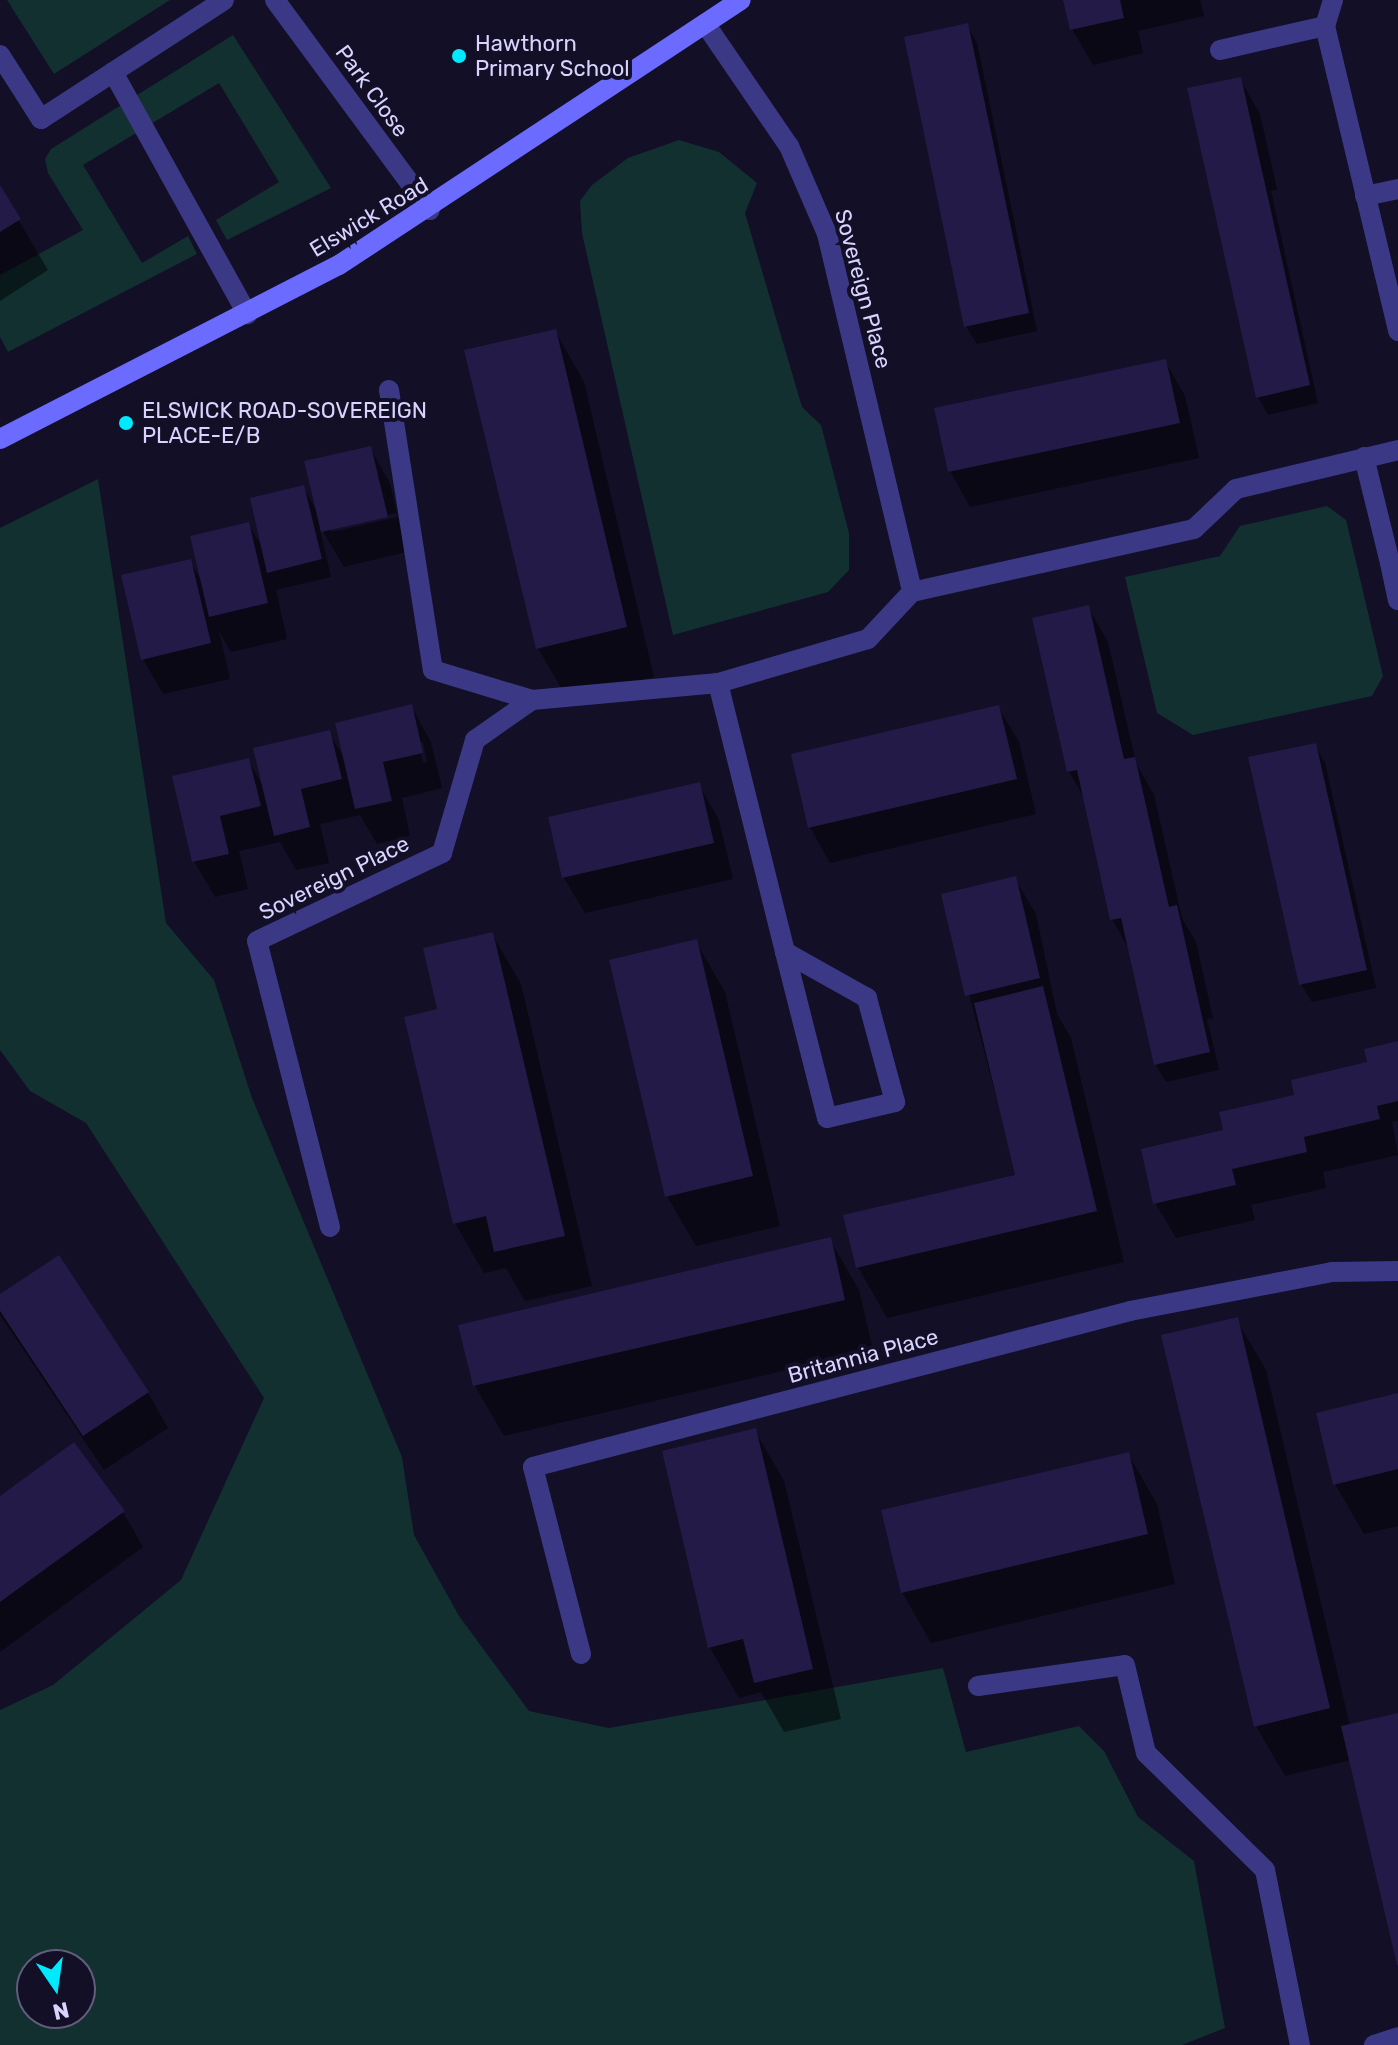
<!DOCTYPE html>
<html>
<head>
<meta charset="utf-8">
<style>
	body { margin:0 }
	#map { position:relative; width:1398px; height:2045px; overflow:hidden; background:#120f26; font-family:Rubik,sans-serif }
	div>[style] { position:absolute }
	[style*='--x'] { left:calc(var(--x)*1px); top:calc(var(--y)*1px); width:calc(var(--w)*1px); rotate:calc(var(--a)*1deg) }
	.green>* { inset:0; background:#12302f }
	.shadow>* { inset:0; background:#0007 }
	.building>* { inset:0; background:#231a48 }
	.service>* { height:20px; margin:-10px; padding:0 10px; transform-origin:10px; border-radius:10px; background:#3b3986 }
	.pedestrian>* { height:20px; margin:-10px; padding:0 10px; transform-origin:10px; border-radius:10px; background:#3b3986 }
	.minor>* { height:20px; margin:-10px; padding:0 10px; transform-origin:10px; border-radius:10px; background:#3b3986 }
	.tertiary>* { height:20px; margin:-10px; padding:0 10px; transform-origin:10px; border-radius:10px; background:#3b3986 }
	.secondary>* { height:20px; margin:-10px; padding:0 10px; transform-origin:10px; border-radius:10px; background:#6c6bff }
	.dots>* { width:22px; height:22px; translate:-50% -50%; box-sizing:border-box; border:4px solid #120f26; border-radius:50% }
	span { translate:-50% -50%; white-space:nowrap; text-align:center; line-height:1.15; -webkit-text-stroke:8px #120f26; paint-order:stroke }
	.poi-label { font-size:22px; color:#d8d4ff }
	.left { translate:0 -50%; text-align:left }
	.street-label { font-size:22px; color:#d8d4ff }
	.north { position:absolute; left:16px; top:1949px; width:80px; height:80px; box-sizing:border-box; background:#120f26; border:2px solid #615e7d; border-radius:50%; rotate:167deg; font-size:22px; font-weight:700; line-height:32px; text-align:center; color:#d8d4ff }
	.north::after { content:''; display:block; margin:auto; width:28px; height:36px; background:#00e9ff; clip-path:polygon(50% 0,100% 100%,50% 72%,0 100%) }
</style>
</head>
<body>
<div id="map">
	<div class="green">
		<i style="clip-path:polygon(7px 0,170px 0,54px 74px)"></i>
		<i style="clip-path:polygon(233px 35px,331px 188px,227px 240px,216px 220px,279px 182px,219px 83px,83px 165px,142px 263px,188px 236px,197px 254px,8px 352px,0 337px,0 275px,83px 230px,48px 173px,45px 159px,51px 149px)"></i>
		<i style="clip-path:polygon(679px 140px,719px 152px,757px 183px,745px 213px,802px 407px,821px 425px,849px 533px,849px 570px,828px 592px,673px 635px,582px 233px,580px 201px,592px 185px,628px 158px)"></i>
		<i style="clip-path:polygon(evenodd,98px 479px,166px 923px,214px 980px,252px 1098px,402px 1457px,414px 1535px,459px 1616px,529px 1711px,609px 1728px,943px 1668px,966px 1752px,1079px 1726px,1104px 1751px,1138px 1817px,1194px 1861px,1225px 2028px,1182px 2045px,0 2045px,0 1710px,53px 1685px,181px 1580px,264px 1398px,86px 1123px,30px 1091px,0 1050px,0 528px,98px 479px,32px 1965px,80px 1965px,80px 2013px,32px 2013px,32px 1965px)"></i>
		<i style="clip-path:polygon(1327px 506px,1346px 520px,1358px 570px,1383px 676px,1372px 696px,1193px 735px,1157px 713px,1125px 577px,1220px 556px,1240px 526px)"></i>
	</div>
	<div class="shadow">
		<i style="clip-path:polygon(1065px 0,1200px 0,1204px 16px,1138px 31px,1143px 53px,1093px 65px,1072px 29px)"></i>
		<i style="clip-path:polygon(967px 25px,977px 43px,1037px 331px,977px 344px,966px 326px)"></i>
		<i style="clip-path:polygon(1240px 79px,1260px 114px,1277px 189px,1271px 191px,1318px 403px,1268px 415px,1258px 397px)"></i>
		<i style="clip-path:polygon(0 189px,48px 270px,0 301px)"></i>
		<i style="clip-path:polygon(555px 331px,584px 382px,654px 677px,567px 698px,538px 648px)"></i>
		<i style="clip-path:polygon(1165px 361px,1185px 396px,1199px 458px,970px 507px,950px 471px)"></i>
		<i style="clip-path:polygon(evenodd,370px 448px,390px 483px,406px 552px,344px 567px,319px 525px,331px 577px,276px 590px,287px 639px,231px 652px,219px 631px,230px 679px,163px 694px,143px 659px,190px 561px,202px 582px,248px 524px,262px 547px,303px 487px,317px 511px,370px 448px,397px 513px,398px 517px,331px 532px,331px 528px,397px 513px)"></i>
		<i style="clip-path:polygon(1088px 607px,1108px 642px,1136px 763px,1154px 795px,1182px 918px,1196px 942px,1213px 1018px,1207px 1019px,1219px 1070px,1166px 1082px,1156px 1065px,1130px 951px,1112px 919px,1085px 799px,1069px 772px,1035px 619px)"></i>
		<i style="clip-path:polygon(evenodd,411px 706px,431px 742px,442px 788px,402px 798px,410px 836px,377px 844px,360px 815px,320px 824px,329px 863px,296px 870px,280px 842px,239px 851px,248px 889px,215px 897px,194px 861px,248px 760px,263px 786px,329px 733px,344px 758px,411px 706px,418px 742px,423px 742px,427px 762px,423px 763px,418px 742px)"></i>
		<i style="clip-path:polygon(998px 707px,1019px 742px,1036px 814px,830px 863px,810px 827px)"></i>
		<i style="clip-path:polygon(1315px 745px,1325px 763px,1376px 988px,1312px 1002px,1301px 984px)"></i>
		<i style="clip-path:polygon(699px 785px,719px 820px,733px 879px,585px 913px,564px 878px,551px 819px)"></i>
		<i style="clip-path:polygon(1015px 879px,1036px 914px,1057px 1014px,1071px 1038px,1124px 1262px,887px 1318px,858px 1267px,1017px 1176px,943px 895px)"></i>
		<i style="clip-path:polygon(492px 934px,521px 984px,592px 1286px,525px 1301px,506px 1268px,484px 1273px,455px 1223px,440px 1011px)"></i>
		<i style="clip-path:polygon(696px 942px,725px 992px,780px 1226px,696px 1246px,667px 1196px)"></i>
		<i style="clip-path:polygon(1398px 1043px,1398px 1121px,1392px 1122px,1398px 1155px,1323px 1172px,1326px 1188px,1251px 1205px,1255px 1220px,1176px 1238px,1155px 1203px,1226px 1131px,1370px 1064px)"></i>
		<i style="clip-path:polygon(830px 1240px,859px 1290px,873px 1350px,504px 1436px,475px 1386px,461px 1326px)"></i>
		<i style="clip-path:polygon(0 1296px,148px 1393px,168px 1428px,104px 1470px,0 1315px)"></i>
		<i style="clip-path:polygon(1236px 1319px,1266px 1370px,1350px 1726px,1398px 1715px,1398px 1961px,1351px 1760px,1285px 1776px,1256px 1726px)"></i>
		<i style="clip-path:polygon(1398px 1395px,1398px 1526px,1364px 1534px,1335px 1484px)"></i>
		<i style="clip-path:polygon(755px 1431px,784px 1481px,841px 1719px,784px 1732px,761px 1692px,739px 1698px,710px 1648px,664px 1453px)"></i>
		<i style="clip-path:polygon(1128px 1454px,1157px 1504px,1175px 1584px,931px 1643px,902px 1592px)"></i>
		<i style="clip-path:polygon(0 1499px,123px 1512px,143px 1547px,0 1652px)"></i>
	</div>
	<div class="building">
		<i style="clip-path:polygon(1063px 0,1120px 0,1124px 18px,1070px 30px)"></i>
		<i style="clip-path:polygon(968px 23px,1029px 313px,964px 327px,904px 37px)"></i>
		<i style="clip-path:polygon(1241px 77px,1310px 385px,1256px 398px,1187px 88px)"></i>
		<i style="clip-path:polygon(0 185px,21px 219px,0 232px)"></i>
		<i style="clip-path:polygon(556px 329px,627px 627px,536px 649px,464px 350px)"></i>
		<i style="clip-path:polygon(1166px 359px,1180px 423px,948px 472px,934px 408px)"></i>
		<i style="clip-path:polygon(371px 446px,388px 517px,321px 532px,304px 461px)"></i>
		<i style="clip-path:polygon(304px 485px,322px 559px,267px 573px,250px 498px)"></i>
		<i style="clip-path:polygon(249px 522px,268px 603px,209px 617px,190px 536px)"></i>
		<i style="clip-path:polygon(191px 559px,211px 643px,141px 660px,121px 575px)"></i>
		<i style="clip-path:polygon(1089px 605px,1124px 759px,1135px 757px,1169px 907px,1177px 905px,1210px 1052px,1154px 1065px,1121px 918px,1110px 920px,1077px 770px,1067px 772px,1032px 618px)"></i>
		<i style="clip-path:polygon(412px 704px,423px 753px,383px 762px,392px 801px,355px 809px,335px 723px)"></i>
		<i style="clip-path:polygon(999px 705px,1017px 779px,808px 828px,791px 754px)"></i>
		<i style="clip-path:polygon(330px 730px,342px 779px,301px 789px,310px 827px,274px 836px,253px 748px)"></i>
		<i style="clip-path:polygon(1316px 743px,1367px 970px,1299px 985px,1248px 757px)"></i>
		<i style="clip-path:polygon(249px 758px,261px 806px,220px 816px,229px 854px,192px 862px,172px 776px)"></i>
		<i style="clip-path:polygon(700px 782px,714px 843px,562px 878px,548px 817px)"></i>
		<i style="clip-path:polygon(1016px 876px,1040px 978px,965px 996px,941px 894px)"></i>
		<i style="clip-path:polygon(493px 932px,565px 1236px,494px 1252px,486px 1216px,453px 1224px,404px 1017px,437px 1009px,423px 948px)"></i>
		<i style="clip-path:polygon(697px 939px,753px 1176px,665px 1197px,609px 960px)"></i>
		<i style="clip-path:polygon(1043px 986px,1097px 1211px,856px 1268px,843px 1215px,1015px 1175px,974px 1003px)"></i>
		<i style="clip-path:polygon(1398px 1041px,1398px 1101px,1377px 1106px,1380px 1119px,1304px 1137px,1307px 1152px,1232px 1169px,1236px 1185px,1153px 1204px,1141px 1149px,1223px 1130px,1219px 1112px,1294px 1095px,1291px 1080px,1367px 1062px,1364px 1049px)"></i>
		<i style="clip-path:polygon(831px 1237px,845px 1300px,473px 1386px,458px 1325px)"></i>
		<i style="clip-path:polygon(59px 1255px,149px 1392px,83px 1436px,0 1311px,0 1294px)"></i>
		<i style="clip-path:polygon(1238px 1317px,1330px 1708px,1254px 1727px,1161px 1335px)"></i>
		<i style="clip-path:polygon(1398px 1393px,1398px 1469px,1333px 1485px,1316px 1413px)"></i>
		<i style="clip-path:polygon(756px 1428px,813px 1669px,754px 1683px,743px 1639px,708px 1648px,662px 1451px)"></i>
		<i style="clip-path:polygon(74px 1442px,125px 1511px,0 1602px,0 1496px)"></i>
		<i style="clip-path:polygon(1129px 1452px,1148px 1534px,901px 1593px,881px 1510px)"></i>
		<i style="clip-path:polygon(1398px 1713px,1398px 1965px,1397px 1965px,1341px 1726px)"></i>
	</div>
	<div class="service">
		<i style="--x:0;--y:55;--w:76;--a:57.4"></i>
		<i style="--x:41;--y:119;--w:218;--a:-33"></i>
		<i style="--x:113;--y:72;--w:277;--a:61"></i>
	</div>
	<div class="pedestrian">
		<i style="--x:1390;--y:563;--w:38;--a:78"></i>
	</div>
	<div class="minor">
		<i style="--x:275;--y:0;--w:261;--a:53.6"></i>
		<i style="--x:1333;--y:0;--w:27;--a:107"></i>
		<i style="--x:1325;--y:26;--w:314;--a:76.5"></i>
		<i style="--x:706;--y:25;--w:147;--a:55.6"></i>
		<i style="--x:789;--y:146;--w:96;--a:66.6"></i>
		<i style="--x:827;--y:234;--w:368;--a:76.6"></i>
		<i style="--x:1220;--y:50;--w:108;--a:-12.9"></i>
		<i style="--x:1365;--y:196;--w:34;--a:-12"></i>
		<i style="--x:389;--y:390;--w:283;--a:81.1"></i>
		<i style="--x:433;--y:670;--w:103;--a:16.9"></i>
		<i style="--x:1364;--y:457;--w:109;--a:76.2"></i>
		<i style="--x:718;--y:683;--w:277;--a:76"></i>
		<i style="--x:785;--y:952;--w:171;--a:75.8"></i>
		<i style="--x:827;--y:1118;--w:70;--a:-13.2"></i>
		<i style="--x:895;--y:1102;--w:108;--a:-105.1"></i>
		<i style="--x:867;--y:998;--w:94;--a:-150.7"></i>
		<i style="--x:330;--y:1227;--w:295;--a:-104.3"></i>
		<i style="--x:257;--y:941;--w:205;--a:-25.4"></i>
		<i style="--x:442;--y:853;--w:118;--a:-73.7"></i>
		<i style="--x:475;--y:740;--w:70;--a:-35.1"></i>
		<i style="--x:532;--y:700;--w:187;--a:-5.2"></i>
		<i style="--x:718;--y:683;--w:156;--a:-16.3"></i>
		<i style="--x:868;--y:639;--w:64;--a:-46.9"></i>
		<i style="--x:912;--y:592;--w:289;--a:-12.6"></i>
		<i style="--x:1194;--y:529;--w:58;--a:-43.6"></i>
		<i style="--x:1236;--y:489;--w:167;--a:-13.5"></i>
		<i style="--x:581;--y:1654;--w:193;--a:-104.4"></i>
		<i style="--x:533;--y:1467;--w:617;--a:-14.64"></i>
		<i style="--x:1130;--y:1311;--w:206;--a:-10.9"></i>
		<i style="--x:1332;--y:1272;--w:66;--a:-0.9"></i>
		<i style="--x:978;--y:1686;--w:148;--a:-8.1"></i>
		<i style="--x:1125;--y:1665;--w:90;--a:76.6"></i>
		<i style="--x:1146;--y:1753;--w:167;--a:44.5"></i>
		<i style="--x:1265;--y:1870;--w:178;--a:78.7"></i>
	</div>
	<div class="tertiary">
		<i style="--x:1374;--y:2045;--w:25;--a:-18"></i>
	</div>
	<div class="secondary">
		<i style="--x:0;--y:439;--w:381;--a:-27.2"></i>
		<i style="--x:339;--y:265;--w:481;--a:-33.4"></i>
	</div>
	<div class="dots">
		<i style="left:459px;top:56px;background:#00e9ff"></i>
		<i style="left:126px;top:423px;background:#00e9ff"></i>
	</div>
	<div class="poi-label">
		<span class="left" style="left:475px;top:56px">Hawthorn<br>Primary School</span>
		<span class="left" style="left:142px;top:423px">ELSWICK ROAD-SOVEREIGN<br>PLACE-E/B</span>
	</div>
	<div class="street-label">
		<span style="left:372px;top:91px;rotate:54deg">Park Close</span>
		<span style="left:369px;top:217px;rotate:-31deg">Elswick Road</span>
		<span style="left:863px;top:289px;rotate:75deg">Sovereign Place</span>
		<span style="left:334px;top:878px;rotate:-26deg">Sovereign Place</span>
		<span style="left:863px;top:1356px;rotate:-15deg">Britannia Place</span>
	</div>
	<div class="north">N</div>
</div>
</body>
</html>
